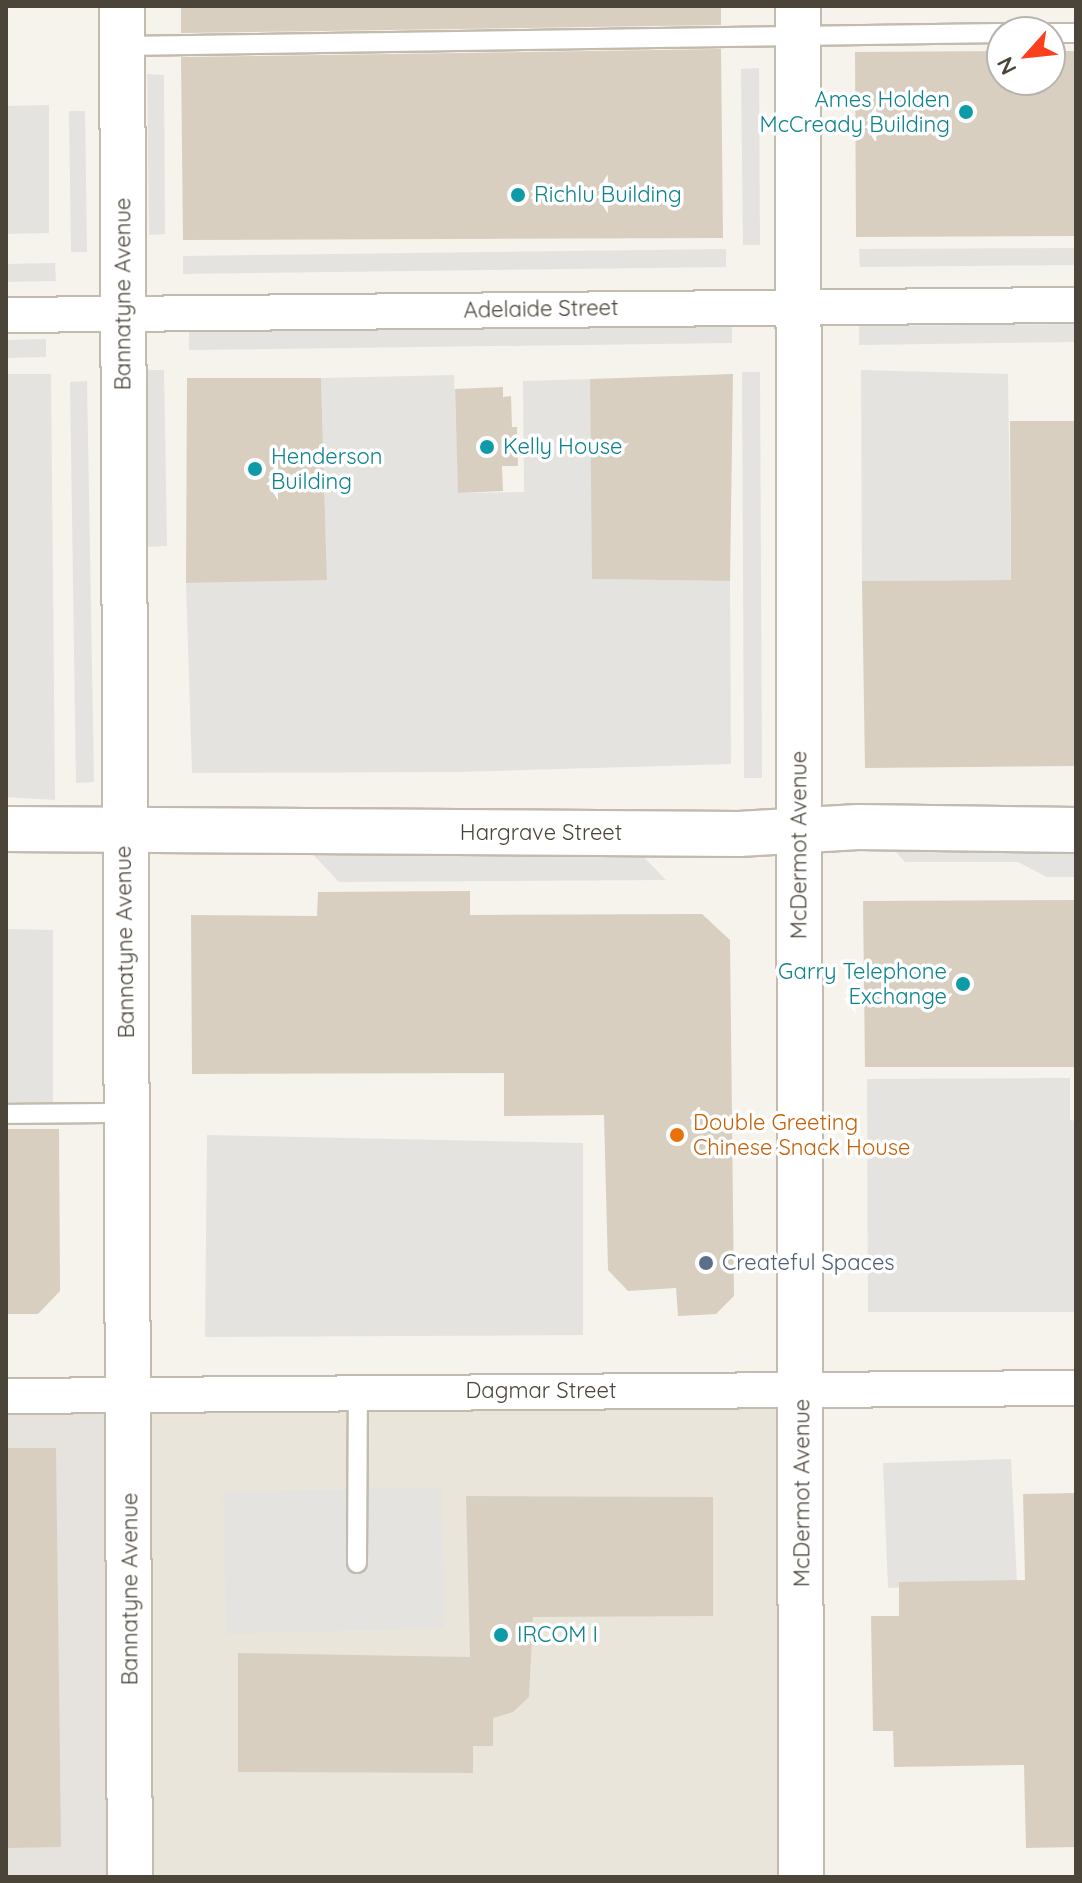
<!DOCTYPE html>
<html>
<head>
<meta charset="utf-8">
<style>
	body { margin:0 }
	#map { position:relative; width:1082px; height:1883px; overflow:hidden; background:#f6f3ec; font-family:Quicksand,sans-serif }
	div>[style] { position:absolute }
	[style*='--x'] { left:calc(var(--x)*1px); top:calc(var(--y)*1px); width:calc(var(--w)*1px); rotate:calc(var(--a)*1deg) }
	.residential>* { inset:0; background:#eae5da }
	.industrial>* { inset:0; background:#e6e2dd }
	.parking>* { inset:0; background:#e5e3e0 }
	.building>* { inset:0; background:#d8cfc1 }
	.roads { filter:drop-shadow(2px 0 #c2bbae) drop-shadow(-2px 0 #c2bbae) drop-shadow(0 2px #c2bbae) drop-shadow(0 -2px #c2bbae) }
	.service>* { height:18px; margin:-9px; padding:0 9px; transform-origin:9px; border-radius:9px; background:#fff }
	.minor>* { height:34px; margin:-17px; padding:0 17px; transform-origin:17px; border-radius:17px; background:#fff }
	.tertiary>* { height:44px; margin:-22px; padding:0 22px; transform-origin:22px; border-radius:22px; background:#fff }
	.dots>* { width:22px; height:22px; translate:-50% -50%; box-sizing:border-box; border:4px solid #fff; border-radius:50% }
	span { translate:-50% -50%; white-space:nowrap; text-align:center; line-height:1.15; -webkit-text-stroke:7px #fff; paint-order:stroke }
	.culture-label { font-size:22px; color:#0d838f }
	.right { translate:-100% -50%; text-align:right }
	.left { translate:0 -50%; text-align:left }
	.street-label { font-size:22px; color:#4b4439 }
	.food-label { font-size:22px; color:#c56008 }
	.service-label { font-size:22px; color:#4e5e75 }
	.frame { position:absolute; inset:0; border:8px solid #4b4439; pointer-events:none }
	.north { position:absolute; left:986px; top:16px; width:80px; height:80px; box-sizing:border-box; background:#fff; border:2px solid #b7b4b0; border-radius:50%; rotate:243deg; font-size:22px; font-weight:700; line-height:32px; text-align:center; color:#4b4439 }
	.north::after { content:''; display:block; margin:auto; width:28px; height:36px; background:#fc3f1d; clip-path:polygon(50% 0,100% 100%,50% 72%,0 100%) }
</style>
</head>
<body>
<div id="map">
	<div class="residential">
		<i style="clip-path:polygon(803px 1391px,801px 1877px,130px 1877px,130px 1394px)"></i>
	</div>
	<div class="industrial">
		<i style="clip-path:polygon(130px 1394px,130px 1877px,6px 1877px,6px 1396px)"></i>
	</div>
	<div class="parking">
		<i style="clip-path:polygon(759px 68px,760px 245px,743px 245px,741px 69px)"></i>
		<i style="clip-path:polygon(147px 74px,164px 75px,165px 234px,149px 235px)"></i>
		<i style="clip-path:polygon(49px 105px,49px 233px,6px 234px,6px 106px)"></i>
		<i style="clip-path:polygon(69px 111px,85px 111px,87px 252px,71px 252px)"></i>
		<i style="clip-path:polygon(1076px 248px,1076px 265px,860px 267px,859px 249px)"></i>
		<i style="clip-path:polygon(726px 249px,726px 267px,183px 274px,183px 256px)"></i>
		<i style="clip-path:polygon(55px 263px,56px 281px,6px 282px,6px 264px)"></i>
		<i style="clip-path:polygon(732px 324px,732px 343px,189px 350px,189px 332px)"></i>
		<i style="clip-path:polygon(1076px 324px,1076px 342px,859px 345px,859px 326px)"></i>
		<i style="clip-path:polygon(46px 339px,46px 357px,6px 358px,6px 340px)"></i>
		<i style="clip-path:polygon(147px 370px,164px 370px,167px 546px,148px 547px)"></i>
		<i style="clip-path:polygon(861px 370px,1008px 374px,1011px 580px,862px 581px)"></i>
		<i style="clip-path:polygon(742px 372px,760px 372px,762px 778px,744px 778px)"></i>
		<i style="clip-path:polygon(6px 374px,51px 374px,55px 800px,6px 797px)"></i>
		<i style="clip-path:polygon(454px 375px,459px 493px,524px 492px,523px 381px,590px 379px,593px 579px,730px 581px,731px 764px,459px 772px,192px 773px,186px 583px,327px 579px,321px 378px)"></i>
		<i style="clip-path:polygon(87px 381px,94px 782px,76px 783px,70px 382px)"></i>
		<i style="clip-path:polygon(1076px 836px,1076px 877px,1047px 877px,1018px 862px,905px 862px,884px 838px)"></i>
		<i style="clip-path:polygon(303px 844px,634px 847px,666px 880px,339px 882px)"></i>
		<i style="clip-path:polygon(6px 929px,53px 930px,53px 1103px,6px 1103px)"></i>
		<i style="clip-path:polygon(1070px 1078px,1070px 1120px,1076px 1121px,1076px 1312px,868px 1312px,867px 1079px)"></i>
		<i style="clip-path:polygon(207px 1135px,583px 1143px,583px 1335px,205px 1337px)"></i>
		<i style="clip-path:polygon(1011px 1459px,1017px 1582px,888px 1588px,883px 1463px)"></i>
		<i style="clip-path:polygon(441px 1487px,445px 1628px,226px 1634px,223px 1492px)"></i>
	</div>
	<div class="building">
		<i style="clip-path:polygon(181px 6px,721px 6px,721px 25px,181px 33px)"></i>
		<i style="clip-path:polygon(721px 49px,723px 238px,183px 240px,181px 57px)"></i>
		<i style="clip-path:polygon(1002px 51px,1002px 80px,1050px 80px,1050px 51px,1076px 51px,1076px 236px,856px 237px,855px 52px)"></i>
		<i style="clip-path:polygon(733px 374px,730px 581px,592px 579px,590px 379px)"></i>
		<i style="clip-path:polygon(187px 378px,321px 378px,327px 580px,186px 583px)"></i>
		<i style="clip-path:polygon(503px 387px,503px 397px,511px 396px,512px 427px,517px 427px,518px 466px,502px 466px,503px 491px,458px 493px,455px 389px)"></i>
		<i style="clip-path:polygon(1010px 421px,1076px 421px,1076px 766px,865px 768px,862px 581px,1011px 580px)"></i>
		<i style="clip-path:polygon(470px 891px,470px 915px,702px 914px,730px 940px,734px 1296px,716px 1314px,678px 1316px,676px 1288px,628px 1291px,608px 1270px,604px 1115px,504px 1116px,504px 1073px,192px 1074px,191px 915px,317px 916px,318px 892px)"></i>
		<i style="clip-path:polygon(1076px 900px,1076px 1067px,865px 1067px,863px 901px)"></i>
		<i style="clip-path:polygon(6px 1129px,59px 1129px,60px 1291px,38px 1314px,6px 1314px)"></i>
		<i style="clip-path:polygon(6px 1448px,56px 1448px,61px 1847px,6px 1848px)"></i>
		<i style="clip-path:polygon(1076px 1493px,1076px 1847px,1026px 1848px,1024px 1765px,894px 1767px,893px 1731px,873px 1731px,871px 1616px,899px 1616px,899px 1582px,1025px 1580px,1023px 1494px)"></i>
		<i style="clip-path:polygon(466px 1496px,713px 1497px,713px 1616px,533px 1617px,529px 1697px,513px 1712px,493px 1718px,493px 1746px,473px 1746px,473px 1773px,238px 1772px,238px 1653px,470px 1657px)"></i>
	</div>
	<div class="roads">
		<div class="service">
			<i style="--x:1050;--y:33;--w:26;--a:0"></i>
			<i style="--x:123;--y:46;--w:879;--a:-0.85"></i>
			<i style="--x:6;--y:1114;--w:121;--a:-0.5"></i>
			<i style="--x:357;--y:1563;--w:171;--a:-89.7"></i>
		</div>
		<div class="minor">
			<i style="--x:6;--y:315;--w:1070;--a:-0.54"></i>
			<i style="--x:6;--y:1396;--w:1070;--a:-0.43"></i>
		</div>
		<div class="tertiary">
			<i style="--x:122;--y:6;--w:1871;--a:89.76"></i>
			<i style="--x:798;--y:6;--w:1871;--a:89.91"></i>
			<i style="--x:6;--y:829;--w:733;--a:0.39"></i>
			<i style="--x:739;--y:834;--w:119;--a:-3.4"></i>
			<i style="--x:858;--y:827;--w:218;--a:0.8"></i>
		</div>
	</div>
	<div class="dots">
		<i style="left:966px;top:112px;background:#0f9aa8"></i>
		<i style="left:518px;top:195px;background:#0f9aa8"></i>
		<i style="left:487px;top:447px;background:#0f9aa8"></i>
		<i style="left:255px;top:469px;background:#0f9aa8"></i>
		<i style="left:963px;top:984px;background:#0f9aa8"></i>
		<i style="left:677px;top:1135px;background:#e8710a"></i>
		<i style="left:706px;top:1263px;background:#5c6f8a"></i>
		<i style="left:501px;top:1635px;background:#0f9aa8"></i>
	</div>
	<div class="culture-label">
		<span class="right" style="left:950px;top:112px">Ames Holden<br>McCready Building</span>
		<span class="left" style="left:534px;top:195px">Richlu Building</span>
		<span class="left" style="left:503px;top:447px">Kelly House</span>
		<span class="left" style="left:271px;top:469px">Henderson<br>Building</span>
		<span class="right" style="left:947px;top:984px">Garry Telephone<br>Exchange</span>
		<span class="left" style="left:517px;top:1635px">IRCOM I</span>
	</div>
	<div class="street-label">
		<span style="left:123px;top:294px;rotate:-90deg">Bannatyne Avenue</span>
		<span style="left:541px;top:309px;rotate:-1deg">Adelaide Street</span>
		<span style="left:541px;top:833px">Hargrave Street</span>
		<span style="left:799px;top:845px;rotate:-90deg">McDermot Avenue</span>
		<span style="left:125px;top:942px;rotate:-91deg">Bannatyne Avenue</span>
		<span style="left:541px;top:1391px">Dagmar Street</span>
		<span style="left:802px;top:1493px;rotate:-90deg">McDermot Avenue</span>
		<span style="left:130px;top:1589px;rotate:-90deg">Bannatyne Avenue</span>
	</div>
	<div class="food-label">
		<span class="left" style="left:693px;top:1135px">Double Greeting<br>Chinese Snack House</span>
	</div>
	<div class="service-label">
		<span class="left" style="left:722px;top:1263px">Createful Spaces</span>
	</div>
	<div class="frame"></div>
	<div class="north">N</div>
</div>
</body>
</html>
